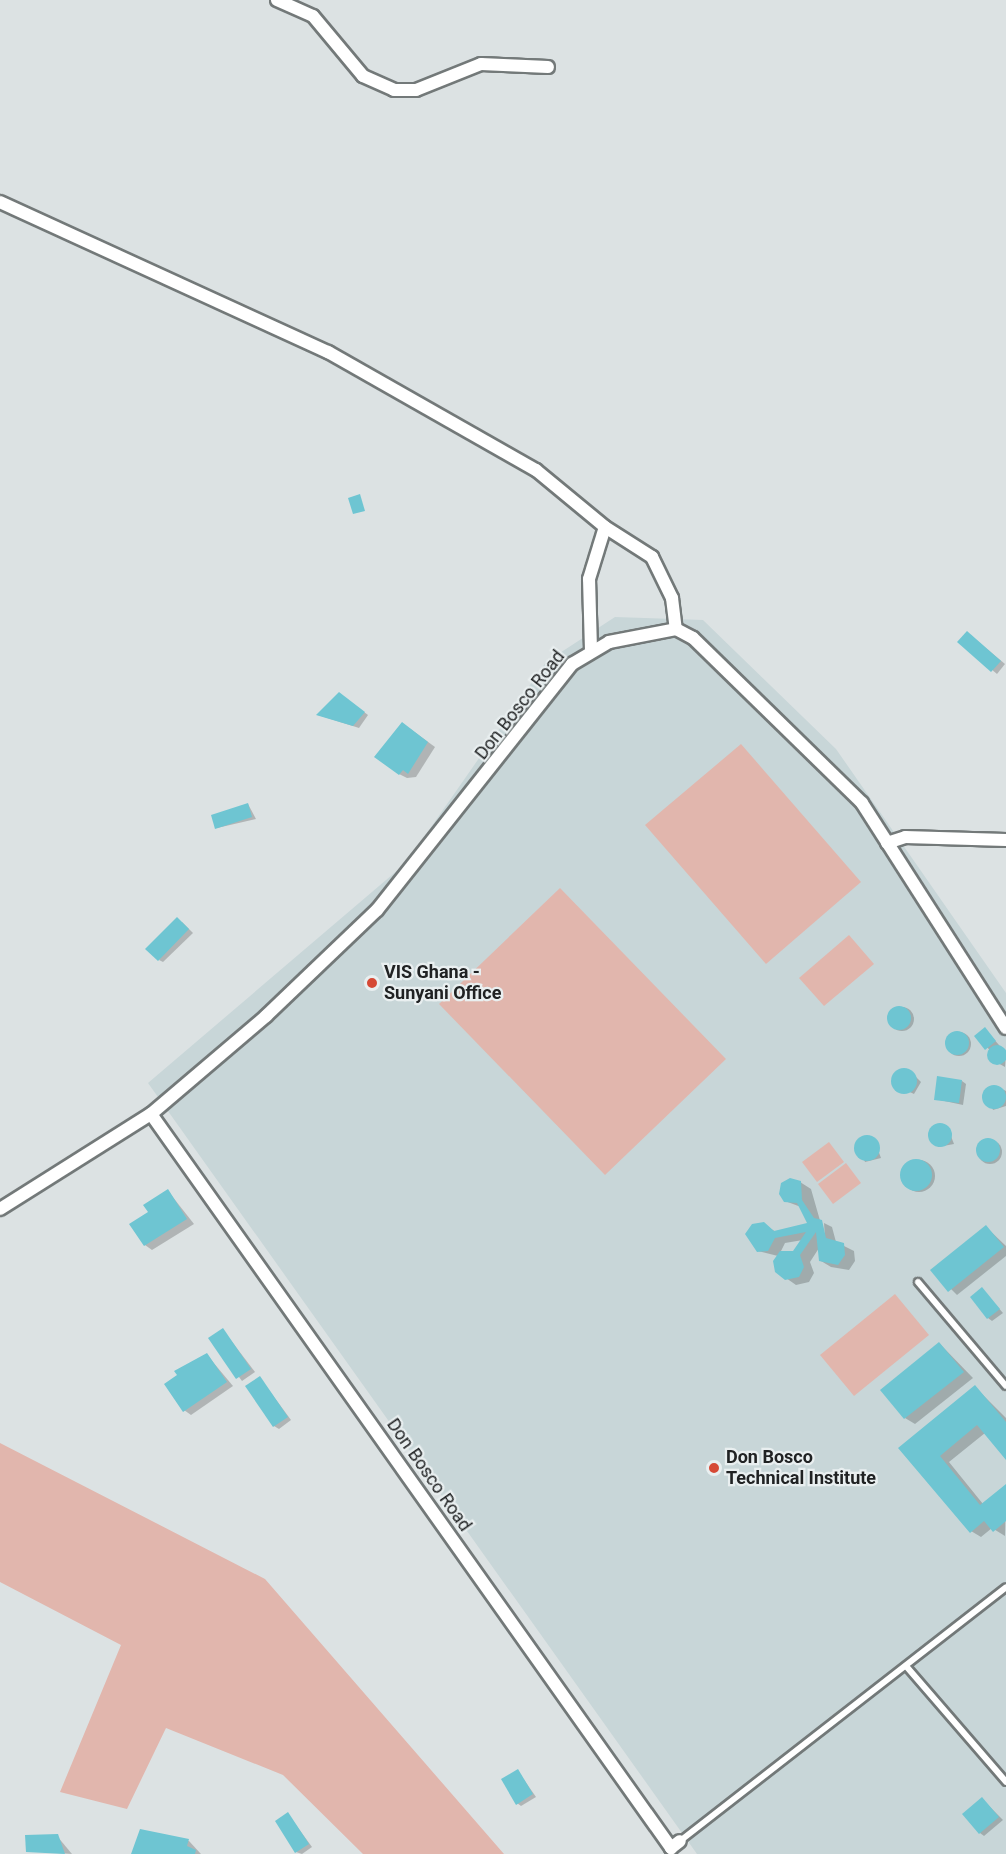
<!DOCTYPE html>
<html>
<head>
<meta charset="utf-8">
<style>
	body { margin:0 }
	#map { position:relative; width:1006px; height:1854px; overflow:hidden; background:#dce2e3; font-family:Roboto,sans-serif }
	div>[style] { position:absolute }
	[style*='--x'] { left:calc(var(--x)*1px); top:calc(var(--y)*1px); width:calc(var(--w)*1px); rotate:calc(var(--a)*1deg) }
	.built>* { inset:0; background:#c8d6d8 }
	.green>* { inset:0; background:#e1b6ad }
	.shadow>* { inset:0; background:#0003 }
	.round { border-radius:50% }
	.building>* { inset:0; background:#6ec5d2 }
	.roads { filter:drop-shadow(2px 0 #737979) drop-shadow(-2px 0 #737979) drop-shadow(0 2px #737979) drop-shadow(0 -2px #737979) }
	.lane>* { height:6px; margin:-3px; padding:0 3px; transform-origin:3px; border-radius:3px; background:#fff }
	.street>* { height:12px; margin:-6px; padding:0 6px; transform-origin:6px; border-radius:6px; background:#fff }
	.dots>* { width:16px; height:16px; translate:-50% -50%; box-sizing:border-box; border:3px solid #e9eff0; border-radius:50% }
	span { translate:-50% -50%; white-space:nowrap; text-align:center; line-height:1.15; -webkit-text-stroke:4.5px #e9eff0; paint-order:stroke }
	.street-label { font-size:18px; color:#202223 }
	.poi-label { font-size:18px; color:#202223; font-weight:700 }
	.left { translate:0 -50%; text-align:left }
</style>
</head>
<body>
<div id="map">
	<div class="built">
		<i style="clip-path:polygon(615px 617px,703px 620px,836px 749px,1006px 993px,1006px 1854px,697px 1854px,148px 1083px,406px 863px,546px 662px)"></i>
	</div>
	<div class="green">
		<i style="clip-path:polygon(741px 744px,861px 882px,766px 964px,645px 825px)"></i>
		<i style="clip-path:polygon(560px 888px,726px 1059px,605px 1175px,439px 1004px)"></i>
		<i style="clip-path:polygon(849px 935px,874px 964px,824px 1006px,799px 978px)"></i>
		<i style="clip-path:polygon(829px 1142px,844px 1162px,817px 1182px,802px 1162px)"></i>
		<i style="clip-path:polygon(846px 1163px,861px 1183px,833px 1204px,818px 1184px)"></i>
		<i style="clip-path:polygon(895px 1294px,929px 1335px,854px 1396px,820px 1355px)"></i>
		<i style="clip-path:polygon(0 1443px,265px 1579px,504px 1854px,363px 1854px,283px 1775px,166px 1728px,127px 1809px,60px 1792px,121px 1645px,0 1582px)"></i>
	</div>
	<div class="shadow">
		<i style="clip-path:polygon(968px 633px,1005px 664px,997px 674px,959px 642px)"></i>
		<i style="clip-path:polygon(344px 697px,368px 715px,359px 728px,318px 715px)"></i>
		<i style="clip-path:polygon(409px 728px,435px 747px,416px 777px,407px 778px,399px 774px)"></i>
		<i style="clip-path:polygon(248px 804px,256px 819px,217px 828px)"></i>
		<i style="clip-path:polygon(182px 922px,193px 933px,163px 962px,159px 960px)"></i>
		<i class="round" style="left:890px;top:1007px;width:24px;height:24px"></i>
		<i style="clip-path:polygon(985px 1029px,1006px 1053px,1005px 1067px,989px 1058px,992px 1052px,976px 1037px)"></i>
		<i class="round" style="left:947px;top:1032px;width:24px;height:24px"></i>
		<i style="clip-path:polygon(900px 1071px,911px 1072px,921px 1082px,914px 1094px,893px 1084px)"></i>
		<i style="clip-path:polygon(962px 1081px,966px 1084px,963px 1105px,935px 1099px)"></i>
		<i style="clip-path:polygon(1000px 1088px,1006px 1091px,1006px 1106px,993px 1110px,985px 1090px)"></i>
		<i style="clip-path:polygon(947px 1126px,954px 1144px,938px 1147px,931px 1127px)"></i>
		<i style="clip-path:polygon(874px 1139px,881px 1158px,865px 1162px,857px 1142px)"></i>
		<i class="round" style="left:978px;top:1140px;width:24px;height:24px"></i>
		<i class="round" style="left:903px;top:1160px;width:32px;height:32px"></i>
		<i style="clip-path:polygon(evenodd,800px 1182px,811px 1189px,825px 1238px,824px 1223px,832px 1227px,836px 1242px,854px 1251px,855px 1261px,849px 1270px,831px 1267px,821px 1261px,819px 1248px,810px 1262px,814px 1273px,809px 1282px,796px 1285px,786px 1278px,778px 1256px,758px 1251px,763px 1224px,776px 1232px,809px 1224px,801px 1207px,785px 1201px,800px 1182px,803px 1240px,794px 1253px,780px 1253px,785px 1243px,803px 1240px)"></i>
		<i style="clip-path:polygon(168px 1191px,194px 1224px,152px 1250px,145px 1245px,150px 1213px)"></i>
		<i style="clip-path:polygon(986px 1227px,1006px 1246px,1006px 1256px,957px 1295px,932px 1270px)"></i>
		<i style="clip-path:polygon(982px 1289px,1003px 1313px,992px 1321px,988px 1318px)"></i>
		<i style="clip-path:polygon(223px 1330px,255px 1372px,242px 1381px,210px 1338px)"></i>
		<i style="clip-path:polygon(940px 1344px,973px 1378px,915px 1424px,905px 1418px)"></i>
		<i style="clip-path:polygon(207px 1355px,233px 1386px,191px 1415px,184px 1410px)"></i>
		<i style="clip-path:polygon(260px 1378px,291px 1420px,279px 1429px,274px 1426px)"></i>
		<i style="clip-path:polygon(975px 1387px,1006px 1418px,1006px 1458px,985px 1433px,949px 1462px,983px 1504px,1006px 1486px,1005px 1536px,992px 1528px,981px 1537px,971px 1531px,901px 1448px)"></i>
		<i style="clip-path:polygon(518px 1771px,536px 1797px,521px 1806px,517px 1803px)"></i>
		<i style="clip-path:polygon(982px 1799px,1003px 1820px,984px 1836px,980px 1833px)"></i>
		<i style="clip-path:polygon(288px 1814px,312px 1847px,302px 1854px,296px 1852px)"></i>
		<i style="clip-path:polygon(141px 1831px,189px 1841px,201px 1854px,133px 1854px)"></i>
		<i style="clip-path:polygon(57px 1836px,72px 1854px,27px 1851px)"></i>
	</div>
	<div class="building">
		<i style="clip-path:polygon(360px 494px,365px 511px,353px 514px,348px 498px)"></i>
		<i style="clip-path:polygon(967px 631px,1001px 661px,991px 672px,957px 642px)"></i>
		<i style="clip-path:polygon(339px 692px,365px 712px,353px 726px,316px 715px)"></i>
		<i style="clip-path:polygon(402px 722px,428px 742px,408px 774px,403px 770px,399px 775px,374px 757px)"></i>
		<i style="clip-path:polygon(248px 803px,252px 817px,215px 829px,211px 815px)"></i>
		<i style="clip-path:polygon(177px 917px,189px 929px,158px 961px,145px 949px)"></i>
		<i class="round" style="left:887px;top:1006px;width:24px;height:24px"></i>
		<i style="clip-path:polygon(985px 1027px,996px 1041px,985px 1050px,974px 1036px)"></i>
		<i class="round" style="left:945px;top:1031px;width:24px;height:24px"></i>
		<i class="round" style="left:987px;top:1045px;width:20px;height:20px"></i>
		<i class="round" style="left:891px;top:1068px;width:26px;height:26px"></i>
		<i style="clip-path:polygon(937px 1076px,962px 1080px,959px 1103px,934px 1100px)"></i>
		<i class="round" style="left:982px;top:1085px;width:24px;height:24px"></i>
		<i class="round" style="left:928px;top:1123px;width:24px;height:24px"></i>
		<i class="round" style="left:854px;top:1135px;width:26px;height:26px"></i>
		<i class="round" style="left:976px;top:1138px;width:24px;height:24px"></i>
		<i class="round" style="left:900px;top:1159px;width:32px;height:32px"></i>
		<i style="clip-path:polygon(790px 1178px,801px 1181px,802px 1200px,814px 1218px,822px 1220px,826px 1238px,844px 1243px,845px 1255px,838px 1265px,819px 1261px,816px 1232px,800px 1255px,804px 1267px,799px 1277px,785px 1280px,775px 1272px,773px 1261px,780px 1251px,793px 1251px,806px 1232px,775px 1238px,768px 1251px,757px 1252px,745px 1234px,752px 1224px,764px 1222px,774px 1231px,807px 1223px,797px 1203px,784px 1202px,779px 1194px,781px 1183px)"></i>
		<i style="clip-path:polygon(168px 1189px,187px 1219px,144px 1246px,129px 1224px,148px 1212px,143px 1205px)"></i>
		<i style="clip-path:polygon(986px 1225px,1004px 1247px,948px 1292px,930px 1270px)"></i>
		<i style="clip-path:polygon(982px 1287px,1000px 1309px,987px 1319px,970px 1297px)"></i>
		<i style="clip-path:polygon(223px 1328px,251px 1369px,236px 1379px,208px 1338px)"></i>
		<i style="clip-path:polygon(939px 1342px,964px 1372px,904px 1419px,880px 1390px)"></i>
		<i style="clip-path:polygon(207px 1353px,227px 1382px,183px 1412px,164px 1384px,177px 1375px,174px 1371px)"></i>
		<i style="clip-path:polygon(260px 1376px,288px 1417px,273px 1427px,245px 1386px)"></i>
		<i style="clip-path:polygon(975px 1385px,1006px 1422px,1006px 1460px,977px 1425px,940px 1456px,980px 1505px,1006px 1484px,1006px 1521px,993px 1532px,984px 1521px,970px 1533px,898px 1448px)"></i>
		<i style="clip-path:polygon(518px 1769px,533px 1794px,516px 1805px,501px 1779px)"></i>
		<i style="clip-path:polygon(982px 1797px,999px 1817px,979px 1834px,962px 1814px)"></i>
		<i style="clip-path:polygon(288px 1812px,309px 1844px,295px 1853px,275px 1821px)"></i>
		<i style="clip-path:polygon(140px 1829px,189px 1839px,187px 1846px,196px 1850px,195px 1854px,131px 1854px)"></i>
		<i style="clip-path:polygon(58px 1834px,65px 1854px,26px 1852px,25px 1835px)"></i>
	</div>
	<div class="roads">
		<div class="lane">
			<i style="--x:918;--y:1282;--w:136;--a:49.8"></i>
			<i style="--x:906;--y:1666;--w:153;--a:49.2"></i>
			<i style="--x:680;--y:1841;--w:413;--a:-37.9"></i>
		</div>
		<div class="street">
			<i style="--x:277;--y:0;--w:39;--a:24"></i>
			<i style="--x:313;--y:16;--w:78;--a:50.2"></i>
			<i style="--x:363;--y:76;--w:34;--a:24"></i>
			<i style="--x:394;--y:90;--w:22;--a:0"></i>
			<i style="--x:416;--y:90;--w:70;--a:-21.8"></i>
			<i style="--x:481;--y:64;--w:67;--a:2.6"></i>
			<i style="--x:0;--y:202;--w:361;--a:24.6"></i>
			<i style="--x:328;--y:352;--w:239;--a:29.6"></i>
			<i style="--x:536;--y:470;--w:89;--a:39.6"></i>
			<i style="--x:605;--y:527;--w:56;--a:32.6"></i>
			<i style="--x:652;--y:557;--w:46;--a:64"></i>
			<i style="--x:672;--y:598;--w:31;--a:83"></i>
			<i style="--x:591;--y:650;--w:71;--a:-91.6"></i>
			<i style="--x:589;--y:579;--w:54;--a:-72.9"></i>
			<i style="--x:887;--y:843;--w:19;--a:-18"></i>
			<i style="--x:905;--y:837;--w:101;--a:1.7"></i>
			<i style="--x:151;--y:1114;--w:900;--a:54.68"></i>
			<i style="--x:671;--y:1848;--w:11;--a:-38"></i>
			<i style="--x:0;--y:1209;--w:178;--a:-32.2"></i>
			<i style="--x:151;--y:1114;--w:151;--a:-40.4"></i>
			<i style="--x:266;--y:1016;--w:153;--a:-43.7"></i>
			<i style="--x:377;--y:910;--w:314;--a:-51.6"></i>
			<i style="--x:572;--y:664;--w:43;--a:-30.7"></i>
			<i style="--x:609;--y:642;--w:68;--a:-11"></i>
			<i style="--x:676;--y:629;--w:19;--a:28"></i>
			<i style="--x:693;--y:638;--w:236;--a:44.3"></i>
			<i style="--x:862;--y:803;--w:267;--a:57.4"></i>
		</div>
	</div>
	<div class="dots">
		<i style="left:372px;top:983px;background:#d64935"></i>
		<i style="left:714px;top:1468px;background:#d64935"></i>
	</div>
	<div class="street-label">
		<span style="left:520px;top:705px;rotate:-52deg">Don Bosco Road</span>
		<span style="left:429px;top:1475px;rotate:55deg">Don Bosco Road</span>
	</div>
	<div class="poi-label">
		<span class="left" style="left:384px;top:983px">VIS Ghana -<br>Sunyani Office</span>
		<span class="left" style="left:726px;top:1468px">Don Bosco<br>Technical Institute</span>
	</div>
</div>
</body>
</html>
